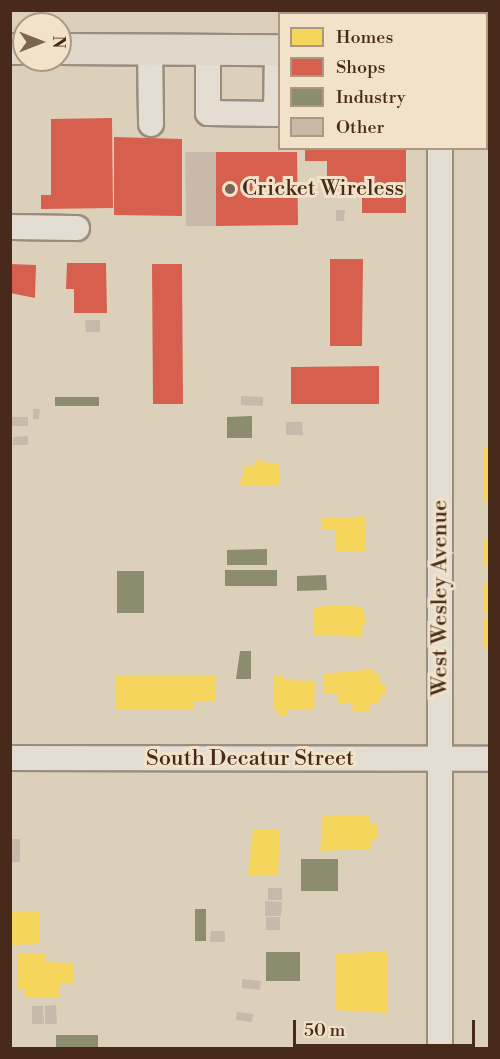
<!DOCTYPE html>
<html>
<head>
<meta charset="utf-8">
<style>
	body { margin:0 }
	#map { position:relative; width:500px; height:1059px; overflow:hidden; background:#dcd0ba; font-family:"Libre Bodoni",serif }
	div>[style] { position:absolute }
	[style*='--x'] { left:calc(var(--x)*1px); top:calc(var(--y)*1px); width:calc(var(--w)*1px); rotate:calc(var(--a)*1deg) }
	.homes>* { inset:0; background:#f6d55c }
	.shops>* { inset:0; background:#d6604d }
	.industry>* { inset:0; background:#8c8c6e }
	.building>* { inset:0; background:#c9b9aa }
	.roads { filter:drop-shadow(2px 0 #988d7f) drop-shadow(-2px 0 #988d7f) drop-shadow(0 2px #988d7f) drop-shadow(0 -2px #988d7f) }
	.minor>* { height:24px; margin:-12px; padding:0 12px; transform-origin:12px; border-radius:12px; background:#e3ddd2 }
	.major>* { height:30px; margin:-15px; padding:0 15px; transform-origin:15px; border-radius:15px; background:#ded7ca }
	.dots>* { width:16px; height:16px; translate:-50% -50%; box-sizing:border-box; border:3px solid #f1e2c9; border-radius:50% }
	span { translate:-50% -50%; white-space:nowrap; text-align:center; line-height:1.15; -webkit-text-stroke:6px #f1e2c9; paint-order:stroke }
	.poi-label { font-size:22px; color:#482a1b }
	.left { translate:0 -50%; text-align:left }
	.street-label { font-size:22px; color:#482a1b }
	.frame { position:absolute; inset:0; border:12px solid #482a1b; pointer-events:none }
	.legend { position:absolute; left:278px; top:12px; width:210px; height:138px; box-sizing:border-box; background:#f1e2c9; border:2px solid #ad9883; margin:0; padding:8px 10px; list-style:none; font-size:18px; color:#482a1b }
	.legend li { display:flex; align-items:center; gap:12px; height:30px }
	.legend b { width:30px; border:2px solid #ad9883 }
	.north { position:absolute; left:12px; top:12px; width:60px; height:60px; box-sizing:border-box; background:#f1e2c9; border:2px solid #ad9883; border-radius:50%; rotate:90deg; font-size:16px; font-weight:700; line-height:24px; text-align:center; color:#482a1b }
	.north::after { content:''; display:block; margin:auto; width:21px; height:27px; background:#7c6453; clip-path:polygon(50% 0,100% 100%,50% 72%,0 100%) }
	.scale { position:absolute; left:293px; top:1020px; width:182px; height:27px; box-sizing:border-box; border:3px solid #482a1b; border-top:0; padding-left:8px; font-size:18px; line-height:21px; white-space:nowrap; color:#482a1b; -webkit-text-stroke:4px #f1e2c9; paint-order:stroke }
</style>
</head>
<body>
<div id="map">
	<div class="homes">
		<i style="clip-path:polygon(483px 448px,490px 448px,490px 502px,483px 502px)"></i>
		<i style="clip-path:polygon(255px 460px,280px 465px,279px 485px,240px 485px,245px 466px,255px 466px)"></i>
		<i style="clip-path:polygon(358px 515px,366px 518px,365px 552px,335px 552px,335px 529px,322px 529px,322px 518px,358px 518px)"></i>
		<i style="clip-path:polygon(483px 540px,490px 540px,490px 566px,483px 566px)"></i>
		<i style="clip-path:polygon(484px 583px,490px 583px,490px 613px,484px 613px)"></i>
		<i style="clip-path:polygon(340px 605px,363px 607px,366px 624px,363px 624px,362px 637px,314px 635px,314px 607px)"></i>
		<i style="clip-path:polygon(483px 618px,490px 618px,490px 647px,483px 647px)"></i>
		<i style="clip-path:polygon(363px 670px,374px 670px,374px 673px,380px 673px,380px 683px,386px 683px,386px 696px,380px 696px,380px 703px,370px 704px,370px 711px,353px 712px,352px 703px,338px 704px,338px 693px,323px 694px,323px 674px)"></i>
		<i style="clip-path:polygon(116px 675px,215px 676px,215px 701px,193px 701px,193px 709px,116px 709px)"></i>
		<i style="clip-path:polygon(274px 675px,284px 675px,284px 680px,315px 681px,314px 710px,288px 709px,287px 716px,278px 716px,278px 710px,273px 710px)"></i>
		<i style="clip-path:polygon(323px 815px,370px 815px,370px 824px,378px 824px,378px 839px,371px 839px,371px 849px,320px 851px)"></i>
		<i style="clip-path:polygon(253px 829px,280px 829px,278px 876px,248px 875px)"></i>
		<i style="clip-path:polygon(10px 912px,39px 912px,40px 944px,10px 945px)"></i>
		<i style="clip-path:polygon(387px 951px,387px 1013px,335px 1010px,335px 954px)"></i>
		<i style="clip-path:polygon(18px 953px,45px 953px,45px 962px,73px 963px,73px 984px,60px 984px,59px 998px,24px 998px,25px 990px,18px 990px)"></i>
	</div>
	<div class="shops">
		<i style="clip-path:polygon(112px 118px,113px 208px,41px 209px,41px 195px,51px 195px,51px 119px)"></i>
		<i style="clip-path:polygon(114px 137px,182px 139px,182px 216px,114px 215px)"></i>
		<i style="clip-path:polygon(305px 148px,406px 148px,406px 213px,362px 213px,362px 196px,327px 195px,327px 161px,305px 161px)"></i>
		<i style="clip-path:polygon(216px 152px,297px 152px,298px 225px,216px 226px)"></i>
		<i style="clip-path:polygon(330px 259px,363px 259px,362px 346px,330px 346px)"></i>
		<i style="clip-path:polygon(67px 263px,106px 263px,107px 313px,74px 313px,74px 289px,66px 289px)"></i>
		<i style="clip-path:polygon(10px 264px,36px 265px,35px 298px,10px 293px)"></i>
		<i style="clip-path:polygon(152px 264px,182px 264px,183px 404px,153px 404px)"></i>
		<i style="clip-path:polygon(379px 366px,379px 404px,291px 404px,291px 367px)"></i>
	</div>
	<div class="industry">
		<i style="clip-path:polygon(55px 397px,99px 397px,99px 406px,55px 406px)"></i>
		<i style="clip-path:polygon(252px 416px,252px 438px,227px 438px,227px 417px)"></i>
		<i style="clip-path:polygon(267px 549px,267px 565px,227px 565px,227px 550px)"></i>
		<i style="clip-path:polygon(225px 570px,277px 570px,277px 586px,225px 586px)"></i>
		<i style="clip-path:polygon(117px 571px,144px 571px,144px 613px,117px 613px)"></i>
		<i style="clip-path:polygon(326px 575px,327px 590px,297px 591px,297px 576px)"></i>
		<i style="clip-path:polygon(240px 651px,251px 651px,251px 679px,236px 679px)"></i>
		<i style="clip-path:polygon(301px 859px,338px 859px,338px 891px,301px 891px)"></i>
		<i style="clip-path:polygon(195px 909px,206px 909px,206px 941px,195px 941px)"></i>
		<i style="clip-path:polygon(266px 952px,300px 952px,300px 981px,266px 981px)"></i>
		<i style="clip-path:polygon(56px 1035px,98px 1035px,98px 1048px,56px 1048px)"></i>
	</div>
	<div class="building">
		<i style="clip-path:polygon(185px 152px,216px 152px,216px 226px,186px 226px)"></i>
		<i style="clip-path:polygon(336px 210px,345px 210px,344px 221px,336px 221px)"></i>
		<i style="clip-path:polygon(85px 320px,100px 320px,100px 332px,86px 332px)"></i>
		<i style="clip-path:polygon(241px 396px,263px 397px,263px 406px,241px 405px)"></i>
		<i style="clip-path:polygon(33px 409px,40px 409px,39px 419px,33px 419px)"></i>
		<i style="clip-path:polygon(12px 417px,28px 417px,28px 426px,12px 426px)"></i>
		<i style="clip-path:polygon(286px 422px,302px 422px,303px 435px,286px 435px)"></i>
		<i style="clip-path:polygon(28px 436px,28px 445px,13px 445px,13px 437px)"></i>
		<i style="clip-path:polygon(10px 839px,20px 839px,20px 862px,10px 862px)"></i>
		<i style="clip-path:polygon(268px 888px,282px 888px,282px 900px,268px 900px)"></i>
		<i style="clip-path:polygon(265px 901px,282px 902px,281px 916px,265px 916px)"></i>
		<i style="clip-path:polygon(266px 917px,280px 917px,280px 930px,266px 930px)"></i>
		<i style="clip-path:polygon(211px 931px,225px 931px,225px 942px,210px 942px)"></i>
		<i style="clip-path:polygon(242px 979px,261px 981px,260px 990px,242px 988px)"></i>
		<i style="clip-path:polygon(56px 1005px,57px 1024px,45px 1024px,45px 1006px)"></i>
		<i style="clip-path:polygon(32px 1006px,43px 1006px,44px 1024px,32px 1024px)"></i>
		<i style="clip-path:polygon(237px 1012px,253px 1014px,252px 1022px,236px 1020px)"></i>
	</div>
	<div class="roads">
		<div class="minor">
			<i style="--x:150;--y:49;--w:75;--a:89.2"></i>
			<i style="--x:208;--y:49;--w:64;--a:90"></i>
			<i style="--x:208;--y:113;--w:68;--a:0.8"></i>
			<i style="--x:276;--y:114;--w:64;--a:-89.1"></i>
			<i style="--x:486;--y:127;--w:4;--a:0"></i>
			<i style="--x:440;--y:148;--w:900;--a:90"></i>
			<i style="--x:10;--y:227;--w:67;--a:0.9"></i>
			<i style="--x:10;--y:758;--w:480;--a:0.1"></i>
		</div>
		<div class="major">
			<i style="--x:384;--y:14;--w:4;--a:-63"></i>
			<i style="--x:486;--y:26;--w:4;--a:0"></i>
			<i style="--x:10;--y:49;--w:14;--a:0"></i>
			<i style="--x:60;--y:49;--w:220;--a:0.3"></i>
			<i style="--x:486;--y:50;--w:4;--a:0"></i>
		</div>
	</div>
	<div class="dots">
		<i style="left:230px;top:189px;background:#7c6453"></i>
	</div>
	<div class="poi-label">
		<span class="left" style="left:242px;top:189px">Cricket Wireless</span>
	</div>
	<div class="street-label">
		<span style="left:440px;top:598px;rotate:-90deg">West Wesley Avenue</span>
		<span style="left:250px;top:759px">South Decatur Street</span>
	</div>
	<div class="frame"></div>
	<ul class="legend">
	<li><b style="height:16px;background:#f6d55c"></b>Homes</li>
	<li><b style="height:16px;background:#d6604d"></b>Shops</li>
	<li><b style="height:16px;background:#8c8c6e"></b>Industry</li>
	<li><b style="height:16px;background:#c9b9aa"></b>Other</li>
	</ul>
	<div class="north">N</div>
	<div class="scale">50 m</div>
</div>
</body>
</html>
